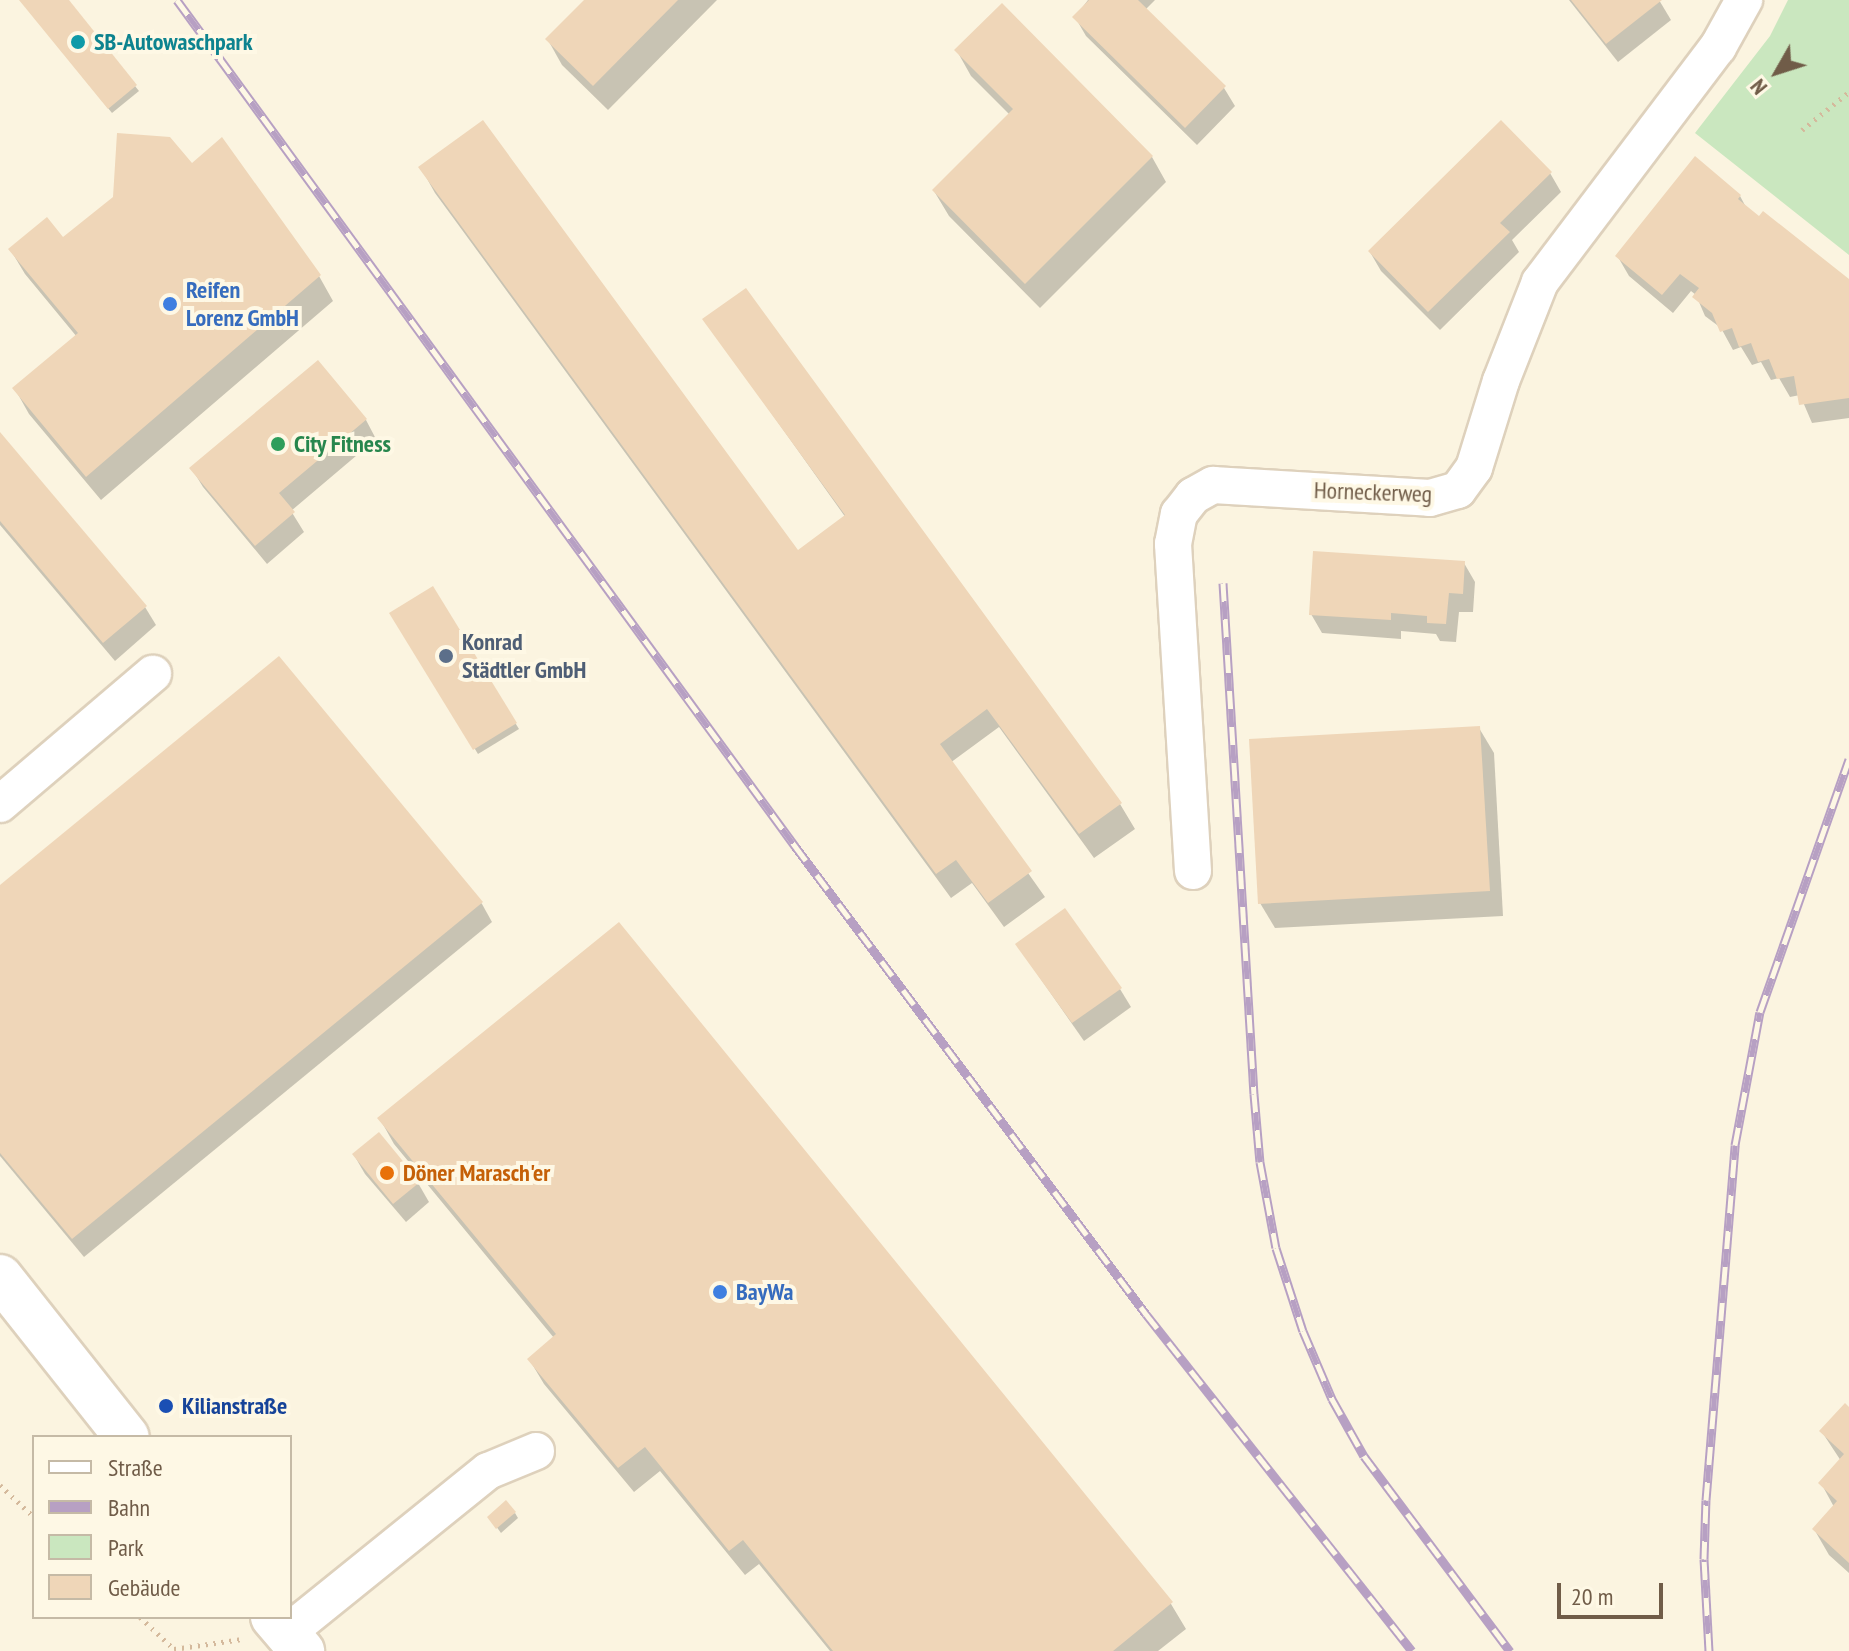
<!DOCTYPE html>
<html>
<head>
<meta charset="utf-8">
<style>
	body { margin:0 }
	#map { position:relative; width:1849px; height:1651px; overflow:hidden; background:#fbf4e0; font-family:"PT Sans Narrow",sans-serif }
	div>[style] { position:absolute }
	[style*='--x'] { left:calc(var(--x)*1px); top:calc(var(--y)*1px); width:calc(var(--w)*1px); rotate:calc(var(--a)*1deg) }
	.green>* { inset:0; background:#cae7bf }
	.shadow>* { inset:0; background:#0003 }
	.building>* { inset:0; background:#efd6b8 }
	.path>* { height:5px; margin-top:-2.5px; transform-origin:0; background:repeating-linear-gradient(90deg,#d4b99c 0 2px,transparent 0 8px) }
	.roads { filter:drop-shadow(2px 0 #ded1bc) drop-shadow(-2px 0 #ded1bc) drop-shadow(0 2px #ded1bc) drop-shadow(0 -2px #ded1bc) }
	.street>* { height:36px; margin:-18px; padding:0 18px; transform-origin:18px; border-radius:18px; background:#fff }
	.secondary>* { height:44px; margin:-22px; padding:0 22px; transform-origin:22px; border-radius:22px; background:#fff }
	.rail>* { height:9px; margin-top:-4.5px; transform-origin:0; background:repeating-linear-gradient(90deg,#fef8e5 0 18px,#b7a0c3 0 36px); box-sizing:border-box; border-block:2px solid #b7a0c3 }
	.dots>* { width:22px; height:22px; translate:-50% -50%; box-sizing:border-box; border:4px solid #fef8e5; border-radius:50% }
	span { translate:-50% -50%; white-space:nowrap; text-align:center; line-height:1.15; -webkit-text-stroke:8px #fef8e5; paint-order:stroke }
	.culture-label { font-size:24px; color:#0d838f; font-weight:700 }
	.left { translate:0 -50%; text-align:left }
	.shop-label { font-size:24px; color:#366cbe; font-weight:700 }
	.leisure-label { font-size:24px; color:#27864d; font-weight:700 }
	.street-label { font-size:24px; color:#705c48 }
	.service-label { font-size:24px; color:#4e5e75; font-weight:700 }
	.food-label { font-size:24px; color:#c56008; font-weight:700 }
	.transit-label { font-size:24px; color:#164399; font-weight:700 }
	.legend { position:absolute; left:32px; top:1435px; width:260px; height:184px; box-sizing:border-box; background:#fef8e5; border:2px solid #c5baa6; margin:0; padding:10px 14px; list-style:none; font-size:24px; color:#705c48 }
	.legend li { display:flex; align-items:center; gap:16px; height:40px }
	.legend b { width:40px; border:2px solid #c5baa6 }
	.north { position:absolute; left:1737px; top:32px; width:80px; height:80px; -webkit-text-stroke:6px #fef8e5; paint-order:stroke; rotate:231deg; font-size:22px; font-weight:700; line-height:32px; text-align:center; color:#705c48 }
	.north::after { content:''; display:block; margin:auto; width:28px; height:36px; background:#705c48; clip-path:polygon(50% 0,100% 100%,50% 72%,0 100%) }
	.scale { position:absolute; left:1557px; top:1583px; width:106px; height:36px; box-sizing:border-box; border:4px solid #705c48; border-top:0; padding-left:10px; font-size:24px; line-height:28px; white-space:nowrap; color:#705c48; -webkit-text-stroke:6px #fef8e5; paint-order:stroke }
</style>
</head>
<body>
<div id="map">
	<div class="green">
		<i style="clip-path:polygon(1788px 0,1849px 0,1849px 255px,1695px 133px,1770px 36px)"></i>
	</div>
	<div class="shadow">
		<i style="clip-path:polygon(20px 0,66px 0,139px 91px,112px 113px)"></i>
		<i style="clip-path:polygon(586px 0,717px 0,608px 110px,562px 65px,548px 40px)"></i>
		<i style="clip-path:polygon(1088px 0,1155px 0,1145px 10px,1224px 88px,1235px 106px,1197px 145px,1086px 36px,1075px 17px)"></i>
		<i style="clip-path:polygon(1569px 0,1659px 0,1671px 20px,1618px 62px)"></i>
		<i style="clip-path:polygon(1002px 6px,1152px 157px,1166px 182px,1040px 308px,949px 216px,934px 191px,1010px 115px,971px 76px,957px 51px)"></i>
		<i style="clip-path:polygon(192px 166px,319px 276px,333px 301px,101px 500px,29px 414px,15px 389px,77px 337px,25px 274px,10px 249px,63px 240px)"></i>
		<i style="clip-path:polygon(421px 168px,804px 563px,846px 518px,705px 320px,1120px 804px,1135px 829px,1094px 858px,999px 727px,950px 763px,1045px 897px,1004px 927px,972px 883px,951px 898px,435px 193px)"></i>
		<i style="clip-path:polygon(1550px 173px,1561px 192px,1512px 240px,1519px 252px,1440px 330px,1381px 271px,1370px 252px)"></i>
		<i style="clip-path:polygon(1740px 196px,1747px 209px,1849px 281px,1849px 418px,1812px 423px,1800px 395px,1790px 397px,1779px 378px,1771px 380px,1761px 362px,1752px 365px,1741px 347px,1733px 350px,1721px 328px,1705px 316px,1696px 295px,1691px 291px,1673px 313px,1629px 276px,1618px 257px)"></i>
		<i style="clip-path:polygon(318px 363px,366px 420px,376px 439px,291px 511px,304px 532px,267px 564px,203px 487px,192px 469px)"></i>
		<i style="clip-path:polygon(0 435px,145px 607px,156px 625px,115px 661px,0 525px)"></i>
		<i style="clip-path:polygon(1464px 563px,1475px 582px,1473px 612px,1459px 612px,1456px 642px,1440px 641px,1436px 634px,1401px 631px,1401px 639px,1322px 633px,1311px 614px)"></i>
		<i style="clip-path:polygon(432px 588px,519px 729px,478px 754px,391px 613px)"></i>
		<i style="clip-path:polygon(279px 659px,482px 904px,492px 922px,84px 1257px,0 1156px,0 887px)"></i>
		<i style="clip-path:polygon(1479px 728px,1494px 753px,1503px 916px,1275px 928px,1260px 903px)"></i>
		<i style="clip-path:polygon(619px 924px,1171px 1604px,1186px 1629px,1158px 1651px,830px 1651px,759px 1564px,745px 1575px,660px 1471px,634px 1492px,544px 1384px,529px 1359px,554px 1338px,394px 1144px,380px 1119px)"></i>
		<i style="clip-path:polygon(1017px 945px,1120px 989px,1131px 1007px,1084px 1041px)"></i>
		<i style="clip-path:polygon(354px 1155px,418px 1183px,429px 1202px,406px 1222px,365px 1174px)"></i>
		<i style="clip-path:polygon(1849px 1410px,1849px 1573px,1829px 1555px,1814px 1529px,1834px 1507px,1821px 1483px,1841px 1461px,1822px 1432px)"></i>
		<i style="clip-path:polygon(515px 1513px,518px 1518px,501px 1533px,493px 1522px)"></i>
	</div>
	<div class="building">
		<i style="clip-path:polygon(19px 0,69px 0,137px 85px,108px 109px)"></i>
		<i style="clip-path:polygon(584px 0,678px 0,593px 86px,545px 39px)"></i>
		<i style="clip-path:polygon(1089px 0,1138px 0,1226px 86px,1185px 128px,1072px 17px)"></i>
		<i style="clip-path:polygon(1571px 0,1662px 0,1606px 44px)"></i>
		<i style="clip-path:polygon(1002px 3px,1153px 156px,1025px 284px,932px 190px,1013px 109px,954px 50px)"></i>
		<i style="clip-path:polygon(483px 120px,798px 550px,845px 515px,702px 319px,746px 288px,1122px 803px,1079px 834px,987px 709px,940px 744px,1032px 871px,988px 903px,956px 860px,936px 874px,418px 167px)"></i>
		<i style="clip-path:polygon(1501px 120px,1552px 172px,1500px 223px,1510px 232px,1428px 312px,1368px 251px)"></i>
		<i style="clip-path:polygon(117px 133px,170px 137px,192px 163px,222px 137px,321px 275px,86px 477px,12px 388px,78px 333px,8px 249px,47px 217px,63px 237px,113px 197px)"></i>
		<i style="clip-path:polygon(1695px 156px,1741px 195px,1738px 199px,1759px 216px,1763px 211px,1849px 279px,1849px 398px,1799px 405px,1794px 376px,1777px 379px,1769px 359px,1758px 362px,1751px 343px,1739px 347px,1732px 328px,1720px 332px,1712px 313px,1692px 297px,1699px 288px,1680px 274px,1662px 295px,1615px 256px)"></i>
		<i style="clip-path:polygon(318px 360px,367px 419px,279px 493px,295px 512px,255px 546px,189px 468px)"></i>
		<i style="clip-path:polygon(0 432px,147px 606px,103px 643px,0 521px)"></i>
		<i style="clip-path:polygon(1313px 551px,1465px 561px,1463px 594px,1449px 593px,1446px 624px,1427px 623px,1427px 616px,1391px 613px,1391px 620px,1309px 615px)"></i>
		<i style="clip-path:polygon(433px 586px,517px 723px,473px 750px,389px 613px)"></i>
		<i style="clip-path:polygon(279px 656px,483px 902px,72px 1239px,0 1153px,0 885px)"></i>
		<i style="clip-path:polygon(1480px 726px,1490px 891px,1258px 904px,1249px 739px)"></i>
		<i style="clip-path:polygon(1065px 908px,1122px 988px,1072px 1023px,1015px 944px)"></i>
		<i style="clip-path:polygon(619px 922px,1173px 1602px,1113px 1651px,833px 1651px,743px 1540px,729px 1551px,645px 1447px,618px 1468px,527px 1359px,556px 1334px,377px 1118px)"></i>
		<i style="clip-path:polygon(379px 1132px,420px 1182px,393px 1204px,352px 1154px)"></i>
		<i style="clip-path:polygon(1845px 1403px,1849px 1407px,1849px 1563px,1812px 1529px,1837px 1501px,1818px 1483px,1844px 1454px,1819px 1431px)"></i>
		<i style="clip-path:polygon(506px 1500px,516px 1512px,496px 1529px,487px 1517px)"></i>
	</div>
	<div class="path">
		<i style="--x:1802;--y:130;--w:60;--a:-39"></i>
		<i style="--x:0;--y:1485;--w:47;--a:43.3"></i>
		<i style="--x:140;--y:1617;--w:47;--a:43.3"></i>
		<i style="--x:174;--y:1649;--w:69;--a:-8.4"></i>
	</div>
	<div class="roads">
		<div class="street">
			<i style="--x:0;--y:804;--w:201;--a:-40.4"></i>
			<i style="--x:1193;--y:871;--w:328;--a:-93.5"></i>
			<i style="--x:1173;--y:544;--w:31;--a:-79"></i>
			<i style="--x:1179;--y:514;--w:23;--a:-52"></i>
			<i style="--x:1193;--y:496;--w:23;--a:-29"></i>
			<i style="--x:1213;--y:485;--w:217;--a:3.4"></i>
			<i style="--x:1430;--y:498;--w:29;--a:-16"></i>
			<i style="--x:1458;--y:490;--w:27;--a:-54"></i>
			<i style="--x:1474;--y:468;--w:91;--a:-72.8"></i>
			<i style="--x:1501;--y:381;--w:106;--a:-68.5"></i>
			<i style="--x:1540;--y:282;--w:295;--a:-52.9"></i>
			<i style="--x:1718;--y:47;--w:54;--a:-61"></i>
			<i style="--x:287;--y:1633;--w:258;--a:-38.9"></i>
			<i style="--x:488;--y:1471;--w:52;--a:-22.6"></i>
		</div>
		<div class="secondary">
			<i style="--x:0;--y:1277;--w:204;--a:51.6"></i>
			<i style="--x:273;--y:1617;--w:45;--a:49.5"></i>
		</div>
	</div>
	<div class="rail">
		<i style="--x:177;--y:0;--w:1048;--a:53.85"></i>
		<i style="--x:795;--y:846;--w:585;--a:53.13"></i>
		<i style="--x:1146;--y:1314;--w:429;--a:51.7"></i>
		<i style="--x:1223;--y:583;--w:512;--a:86.53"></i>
		<i style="--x:1254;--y:1094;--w:68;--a:85"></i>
		<i style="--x:1260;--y:1162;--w:87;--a:79.5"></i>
		<i style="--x:1276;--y:1248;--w:87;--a:72"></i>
		<i style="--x:1303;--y:1331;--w:74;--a:66.9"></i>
		<i style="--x:1332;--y:1399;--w:65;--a:60.7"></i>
		<i style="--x:1364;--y:1456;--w:244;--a:53.2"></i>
		<i style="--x:1709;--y:1651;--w:92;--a:-93.1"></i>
		<i style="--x:1704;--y:1559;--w:59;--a:-88.1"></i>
		<i style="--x:1706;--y:1500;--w:356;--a:-85.3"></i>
		<i style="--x:1735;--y:1145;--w:135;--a:-79.4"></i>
		<i style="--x:1760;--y:1012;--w:268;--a:-70.6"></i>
	</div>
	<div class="dots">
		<i style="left:78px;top:42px;background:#0f9aa8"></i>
		<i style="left:170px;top:304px;background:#3f7fe0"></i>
		<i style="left:278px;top:444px;background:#2e9e5b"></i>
		<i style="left:446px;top:656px;background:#5c6f8a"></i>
		<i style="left:387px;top:1173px;background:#e8710a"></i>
		<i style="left:720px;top:1292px;background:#3f7fe0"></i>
		<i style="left:166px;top:1406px;background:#1a4fb4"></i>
	</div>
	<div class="culture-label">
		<span class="left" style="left:94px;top:42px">SB-Autowaschpark</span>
	</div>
	<div class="shop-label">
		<span class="left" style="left:186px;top:304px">Reifen<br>Lorenz GmbH</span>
		<span class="left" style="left:736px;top:1292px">BayWa</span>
	</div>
	<div class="leisure-label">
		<span class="left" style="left:294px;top:444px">City Fitness</span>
	</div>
	<div class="street-label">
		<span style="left:1373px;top:492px;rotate:2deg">Horneckerweg</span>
	</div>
	<div class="service-label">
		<span class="left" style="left:462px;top:656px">Konrad<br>Städtler GmbH</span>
	</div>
	<div class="food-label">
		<span class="left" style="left:403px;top:1173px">Döner Marasch'er</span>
	</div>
	<div class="transit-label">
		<span class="left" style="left:182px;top:1406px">Kilianstraße</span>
	</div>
	<ul class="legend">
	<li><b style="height:10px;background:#fff"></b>Straße</li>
	<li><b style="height:10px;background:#b7a0c3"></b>Bahn</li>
	<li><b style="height:22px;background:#cae7bf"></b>Park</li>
	<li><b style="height:22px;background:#efd6b8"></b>Gebäude</li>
	</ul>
	<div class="north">N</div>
	<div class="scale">20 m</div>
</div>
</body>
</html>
